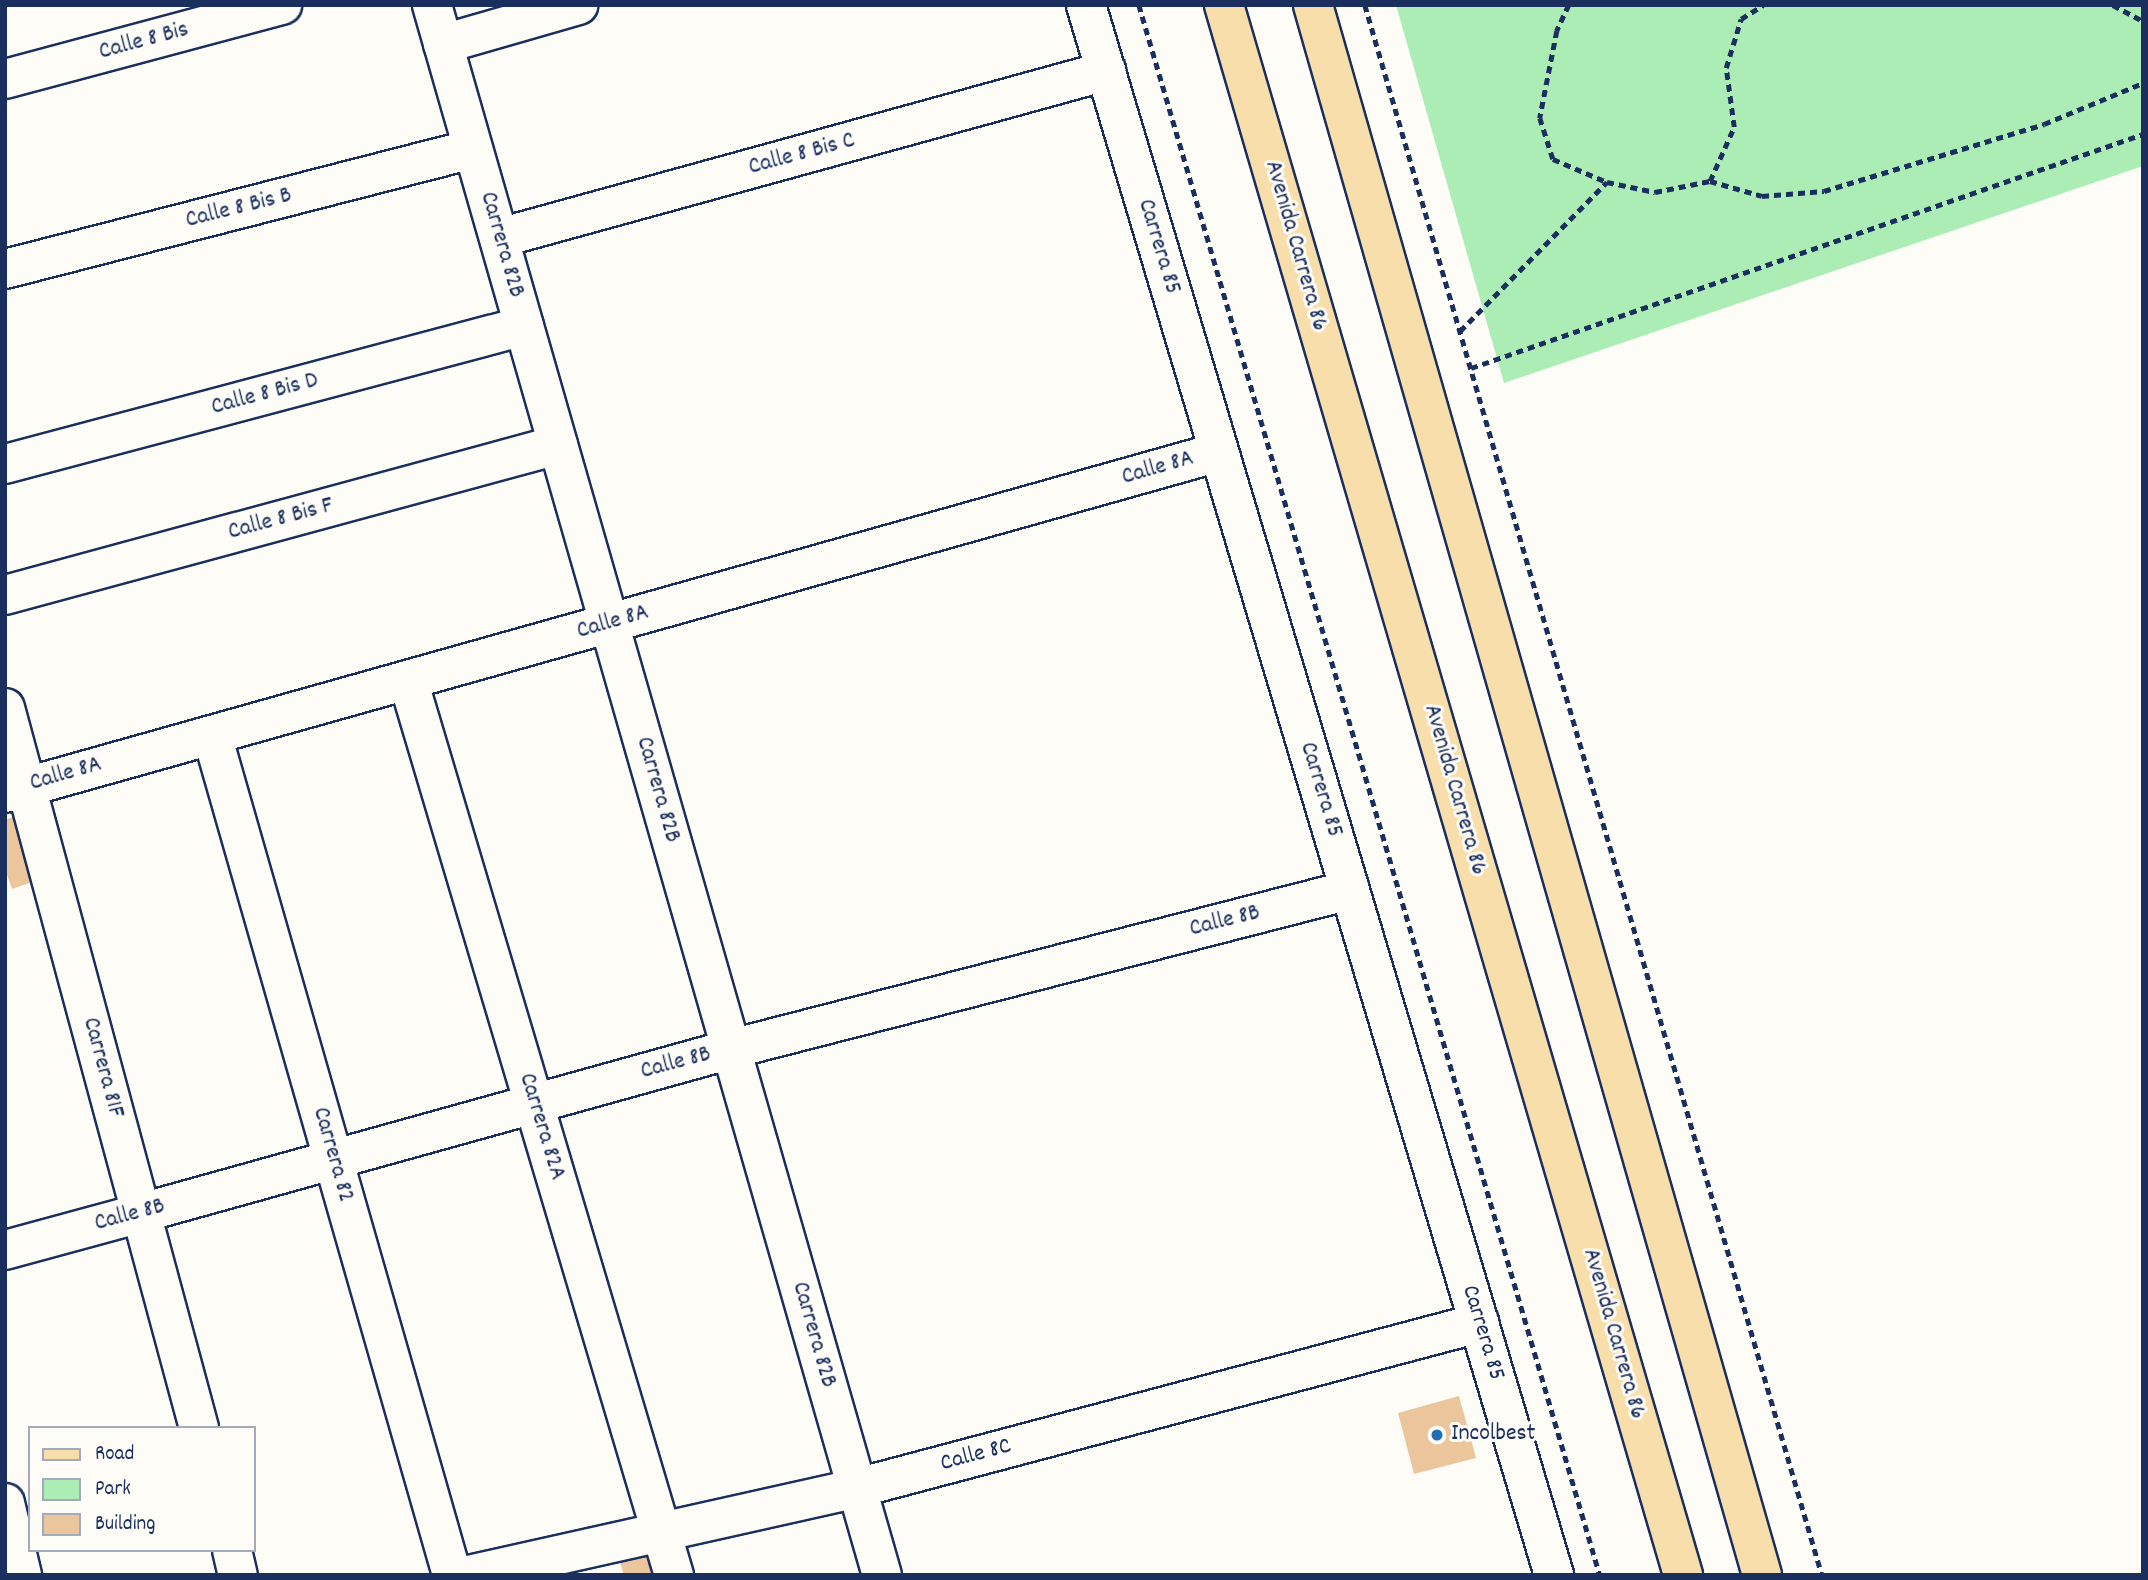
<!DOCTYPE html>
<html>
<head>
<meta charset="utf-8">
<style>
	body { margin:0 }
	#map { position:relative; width:2148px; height:1580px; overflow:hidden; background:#fdfcf7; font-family:Dekko,sans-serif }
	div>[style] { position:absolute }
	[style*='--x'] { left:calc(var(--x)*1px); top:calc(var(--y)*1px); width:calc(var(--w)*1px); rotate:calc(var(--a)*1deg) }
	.green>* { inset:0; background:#acedb6 }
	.building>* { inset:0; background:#ebc59b }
	.path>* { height:4.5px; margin-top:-2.25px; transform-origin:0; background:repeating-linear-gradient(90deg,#1b2f5e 0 7px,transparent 0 12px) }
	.roads { filter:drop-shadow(2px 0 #1b2f5e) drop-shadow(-2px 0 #1b2f5e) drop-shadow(0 2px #1b2f5e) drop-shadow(0 -2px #1b2f5e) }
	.minor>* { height:38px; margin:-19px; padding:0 19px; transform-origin:19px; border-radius:19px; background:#fdfcf7 }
	.tertiary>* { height:38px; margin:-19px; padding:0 19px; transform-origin:19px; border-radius:19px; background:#fdfcf7 }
	.primary>* { height:38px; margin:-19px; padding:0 19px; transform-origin:19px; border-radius:19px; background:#f8deab }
	.dots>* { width:19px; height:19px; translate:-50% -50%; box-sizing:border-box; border:4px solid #fdfcf7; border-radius:50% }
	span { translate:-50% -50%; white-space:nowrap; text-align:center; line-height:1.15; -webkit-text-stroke:6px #fdfcf7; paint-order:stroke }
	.street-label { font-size:24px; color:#1b2f5e }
	.poi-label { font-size:24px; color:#1b2f5e }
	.left { translate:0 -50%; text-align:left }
	.frame { position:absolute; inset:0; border:7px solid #1b2f5e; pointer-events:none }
	.legend { position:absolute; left:28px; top:1426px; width:228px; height:126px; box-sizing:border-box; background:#fdfcf7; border:2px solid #a3aaba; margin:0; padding:9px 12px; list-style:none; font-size:21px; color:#1b2f5e }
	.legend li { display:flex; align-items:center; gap:14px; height:35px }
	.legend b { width:35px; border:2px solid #a3aaba }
</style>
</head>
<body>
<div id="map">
	<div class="green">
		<i style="clip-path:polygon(1396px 5px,2143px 5px,2143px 166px,1504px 383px)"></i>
	</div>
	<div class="building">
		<i style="clip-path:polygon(13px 817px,35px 881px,12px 889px,5px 869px,5px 820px)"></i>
		<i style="clip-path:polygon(1459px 1396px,1476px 1458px,1414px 1474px,1398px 1413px)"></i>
		<i style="clip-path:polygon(653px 1553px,660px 1575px,624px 1575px,620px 1562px)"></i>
	</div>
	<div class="path">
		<i style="--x:1139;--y:5;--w:1636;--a:73.64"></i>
		<i style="--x:1365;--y:5;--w:1635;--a:73.77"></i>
		<i style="--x:1569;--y:5;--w:29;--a:115"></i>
		<i style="--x:1557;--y:31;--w:89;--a:101.1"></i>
		<i style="--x:1540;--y:118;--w:43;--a:72.4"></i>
		<i style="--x:1553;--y:159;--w:59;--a:23.1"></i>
		<i style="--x:1607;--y:182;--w:49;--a:11.8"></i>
		<i style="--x:1655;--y:192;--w:56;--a:-11.3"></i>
		<i style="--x:1710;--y:181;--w:59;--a:-66"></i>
		<i style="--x:1734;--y:127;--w:60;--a:-97.7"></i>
		<i style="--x:1726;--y:68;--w:51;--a:-73"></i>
		<i style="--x:1741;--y:19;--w:26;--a:-32"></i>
		<i style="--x:2113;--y:5;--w:34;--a:28"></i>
		<i style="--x:1710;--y:181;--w:54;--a:16.1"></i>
		<i style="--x:1762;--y:196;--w:62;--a:-4.6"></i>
		<i style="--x:1824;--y:191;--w:230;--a:-16.9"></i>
		<i style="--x:2044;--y:124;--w:107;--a:-22.5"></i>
		<i style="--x:1460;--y:331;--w:209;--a:-45.4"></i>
		<i style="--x:1471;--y:368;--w:712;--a:-19.2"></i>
	</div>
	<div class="roads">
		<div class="minor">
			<i style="--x:432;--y:5;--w:1633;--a:74.01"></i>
			<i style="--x:1086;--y:5;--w:1638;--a:73.4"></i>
			<i style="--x:443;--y:44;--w:141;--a:-16.1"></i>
			<i style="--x:5;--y:79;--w:287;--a:-15"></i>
			<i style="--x:499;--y:238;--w:630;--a:-15.38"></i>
			<i style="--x:5;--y:269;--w:483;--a:-14.4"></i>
			<i style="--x:5;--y:464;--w:537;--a:-14.89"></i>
			<i style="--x:5;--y:595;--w:573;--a:-15.18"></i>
			<i style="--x:408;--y:680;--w:934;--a:73.45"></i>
			<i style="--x:212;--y:735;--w:874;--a:74.05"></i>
			<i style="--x:5;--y:793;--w:1261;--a:-15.69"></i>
			<i style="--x:141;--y:1213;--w:612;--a:-15.53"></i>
			<i style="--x:731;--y:1049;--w:639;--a:-14.41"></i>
			<i style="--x:5;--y:1503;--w:74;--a:76.7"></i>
			<i style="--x:469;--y:1575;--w:398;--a:-12.6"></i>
			<i style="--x:857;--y:1488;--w:644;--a:-14.86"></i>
		</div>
		<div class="tertiary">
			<i style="--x:5;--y:708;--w:746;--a:74.92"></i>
			<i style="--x:5;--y:1250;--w:141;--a:-15.2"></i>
			<i style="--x:232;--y:1550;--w:26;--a:77"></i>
		</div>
		<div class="primary">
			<i style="--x:1224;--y:5;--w:1636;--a:73.7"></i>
			<i style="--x:1313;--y:5;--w:1633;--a:74.04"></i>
		</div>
	</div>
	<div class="dots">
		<i style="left:1437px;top:1435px;background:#1f6fb2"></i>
	</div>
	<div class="street-label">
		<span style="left:144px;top:42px;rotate:-15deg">Calle 8 Bis</span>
		<span style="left:802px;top:155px;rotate:-15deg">Calle 8 Bis C</span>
		<span style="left:239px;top:209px;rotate:-14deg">Calle 8 Bis B</span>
		<span style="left:501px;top:245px;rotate:74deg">Carrera 82B</span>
		<span style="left:1295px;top:246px;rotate:74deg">Avenida Carrera 86</span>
		<span style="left:1158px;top:247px;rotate:73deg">Carrera 85</span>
		<span style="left:265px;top:395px;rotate:-15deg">Calle 8 Bis D</span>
		<span style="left:1158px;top:469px;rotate:-16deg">Calle 8A</span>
		<span style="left:281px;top:520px;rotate:-15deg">Calle 8 Bis F</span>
		<span style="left:613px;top:623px;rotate:-16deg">Calle 8A</span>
		<span style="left:66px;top:775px;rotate:-16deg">Calle 8A</span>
		<span style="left:657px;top:790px;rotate:74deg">Carrera 82B</span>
		<span style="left:1320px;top:790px;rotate:73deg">Carrera 85</span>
		<span style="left:1454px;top:790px;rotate:74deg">Avenida Carrera 86</span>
		<span style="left:1225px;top:922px;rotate:-14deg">Calle 8B</span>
		<span style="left:676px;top:1064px;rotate:-15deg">Calle 8B</span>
		<span style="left:102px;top:1068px;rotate:75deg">Carrera 81F</span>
		<span style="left:541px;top:1127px;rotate:73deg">Carrera 82A</span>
		<span style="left:332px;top:1155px;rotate:74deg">Carrera 82</span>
		<span style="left:130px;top:1216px;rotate:-15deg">Calle 8B</span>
		<span style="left:1482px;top:1333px;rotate:73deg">Carrera 85</span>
		<span style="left:1613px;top:1334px;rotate:74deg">Avenida Carrera 86</span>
		<span style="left:813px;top:1335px;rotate:74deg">Carrera 82B</span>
		<span style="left:976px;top:1456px;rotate:-15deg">Calle 8C</span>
	</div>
	<div class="poi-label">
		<span class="left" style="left:1451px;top:1435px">Incolbest</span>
	</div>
	<div class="frame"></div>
	<ul class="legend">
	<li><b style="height:9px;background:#f8deab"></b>Road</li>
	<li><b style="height:19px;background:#acedb6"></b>Park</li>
	<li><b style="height:19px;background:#ebc59b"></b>Building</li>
	</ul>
</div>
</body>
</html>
